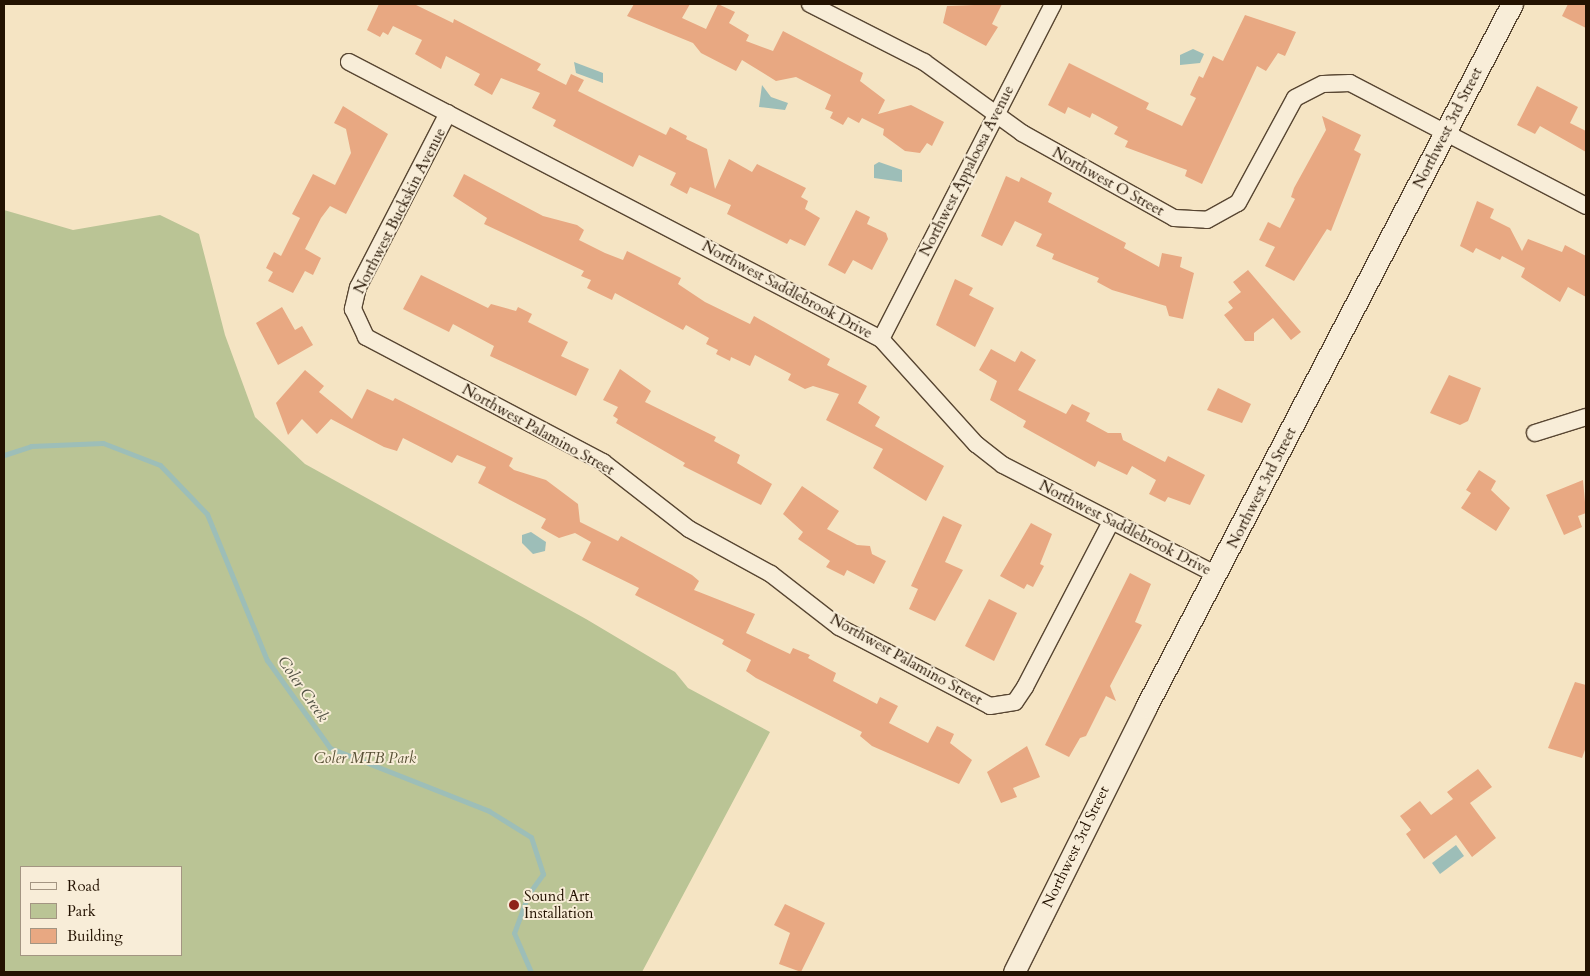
<!DOCTYPE html>
<html>
<head>
<meta charset="utf-8">
<style>
	body { margin:0 }
	#map { position:relative; width:1590px; height:976px; overflow:hidden; background:#f5e4c3; font-family:Cardo,serif }
	div>[style] { position:absolute }
	[style*='--x'] { left:calc(var(--x)*1px); top:calc(var(--y)*1px); width:calc(var(--w)*1px); rotate:calc(var(--a)*1deg) }
	.green>* { inset:0; background:#bac495 }
	.water>* { inset:0; background:#9dbeb8 }
	.stream>* { height:5px; margin:-2.5px; padding:0 2.5px; transform-origin:2.5px; border-radius:2.5px; background:#9dbeb8 }
	.building>* { inset:0; background:#e8a882 }
	.roads { filter:drop-shadow(1px 0 #584632) drop-shadow(-1px 0 #584632) drop-shadow(0 1px #584632) drop-shadow(0 -1px #584632) }
	.minor>* { height:16px; margin:-8px; padding:0 8px; transform-origin:8px; border-radius:8px; background:#f8edd8 }
	.tertiary>* { height:21px; margin:-10.5px; padding:0 10.5px; transform-origin:10.5px; border-radius:10.5px; background:#f8edd8 }
	.dots>* { width:14px; height:14px; translate:-50% -50%; box-sizing:border-box; border:2px solid #f8edd8; border-radius:50% }
	span { translate:-50% -50%; white-space:nowrap; text-align:center; line-height:1.15; -webkit-text-stroke:4px #f8edd8; paint-order:stroke }
	.street-label { font-size:15px; color:#231201 }
	.park-label { font-size:15px; color:#585035; font-style:italic }
	.poi-label { font-size:15px; color:#231201 }
	.left { translate:0 -50%; text-align:left }
	.water-label { font-size:16px; color:#4e4e41; font-style:italic }
	.frame { position:absolute; inset:0; border:5px solid #231201; pointer-events:none }
	.legend { position:absolute; left:20px; top:866px; width:162px; height:90px; box-sizing:border-box; background:#f8edd8; border:1px solid #a39582; margin:0; padding:6px 9px; list-style:none; font-size:15px; color:#231201 }
	.legend li { display:flex; align-items:center; gap:10px; height:25px }
	.legend b { width:25px; border:1px solid #a39582 }
</style>
</head>
<body>
<div id="map">
	<div class="green">
		<i style="clip-path:polygon(evenodd,4px 210px,73px 230px,160px 215px,199px 234px,225px 335px,255px 417px,305px 464px,586px 619px,675px 672px,688px 688px,770px 732px,642px 972px,4px 972px,4px 210px,21px 867px,181px 867px,181px 955px,21px 955px,21px 867px)"></i>
	</div>
	<div class="water">
		<i style="clip-path:polygon(1193px 49px,1204px 54px,1200px 63px,1180px 65px,1180px 55px)"></i>
		<i style="clip-path:polygon(574px 62px,603px 73px,603px 83px,576px 73px)"></i>
		<i style="clip-path:polygon(762px 85px,771px 97px,788px 103px,785px 110px,759px 107px)"></i>
		<i style="clip-path:polygon(879px 162px,902px 170px,902px 182px,874px 178px,874px 165px)"></i>
		<i style="clip-path:polygon(531px 532px,546px 542px,545px 551px,533px 554px,522px 543px,522px 535px)"></i>
		<i style="clip-path:polygon(1456px 845px,1464px 856px,1440px 874px,1432px 863px)"></i>
	</div>
	<div class="stream">
		<i style="--x:4;--y:455;--w:28;--a:-18"></i>
		<i style="--x:31;--y:446;--w:72;--a:-2.4"></i>
		<i style="--x:103;--y:443;--w:61;--a:21.1"></i>
		<i style="--x:160;--y:465;--w:68;--a:46.2"></i>
		<i style="--x:207;--y:514;--w:158;--a:67.7"></i>
		<i style="--x:267;--y:660;--w:108;--a:54.4"></i>
		<i style="--x:330;--y:748;--w:171;--a:21.6"></i>
		<i style="--x:489;--y:811;--w:49;--a:31.8"></i>
		<i style="--x:531;--y:837;--w:39;--a:72"></i>
		<i style="--x:543;--y:874;--w:26;--a:126"></i>
		<i style="--x:528;--y:895;--w:40;--a:110.2"></i>
		<i style="--x:514;--y:933;--w:43;--a:66.4"></i>
	</div>
	<div class="building">
		<i style="clip-path:polygon(379px 4px,414px 4px,453px 23px,454px 19px,541px 64px,537px 70px,566px 85px,571px 74px,584px 80px,578px 91px,666px 135px,670px 127px,687px 136px,686px 139px,707px 149px,715px 189px,729px 159px,752px 172px,757px 164px,806px 188px,801px 197px,808px 201px,805px 209px,820px 218px,805px 246px,790px 239px,787px 244px,727px 214px,731px 205px,690px 187px,687px 194px,670px 185px,676px 173px,639px 155px,633px 167px,553px 126px,556px 120px,532px 108px,540px 93px,501px 78px,492px 95px,474px 85px,480px 74px,446px 56px,441px 69px,415px 54px,422px 40px,393px 26px,388px 35px,383px 32px,380px 37px,367px 30px)"></i>
		<i style="clip-path:polygon(634px 4px,690px 4px,682px 18px,706px 29px,718px 4px,735px 12px,729px 23px,749px 35px,746px 41px,773px 51px,783px 31px,863px 73px,860px 81px,885px 100px,878px 114px,911px 105px,944px 122px,932px 146px,927px 143px,920px 153px,905px 151px,883px 135px,884px 129px,862px 118px,859px 123px,848px 117px,843px 125px,830px 118px,833px 112px,825px 109px,831px 95px,796px 77px,776px 81px,742px 60px,736px 71px,701px 53px,693px 43px,627px 16px)"></i>
		<i style="clip-path:polygon(1002px 4px,992px 24px,998px 27px,986px 46px,943px 23px,947px 6px)"></i>
		<i style="clip-path:polygon(1568px 4px,1586px 4px,1586px 28px,1562px 16px)"></i>
		<i style="clip-path:polygon(1245px 15px,1296px 32px,1285px 56px,1278px 53px,1266px 71px,1257px 66px,1202px 184px,1185px 176px,1187px 170px,1125px 147px,1128px 141px,1114px 134px,1118px 127px,1092px 113px,1090px 118px,1068px 107px,1065px 114px,1048px 105px,1069px 63px,1149px 103px,1146px 109px,1182px 126px,1196px 98px,1190px 95px,1199px 76px,1203px 78px,1213px 56px,1223px 61px)"></i>
		<i style="clip-path:polygon(1537px 86px,1578px 107px,1570px 123px,1586px 131px,1586px 152px,1540px 126px,1535px 134px,1517px 125px)"></i>
		<i style="clip-path:polygon(343px 106px,388px 134px,346px 214px,330px 206px,321px 218px,305px 249px,321px 258px,313px 275px,305px 271px,293px 293px,268px 281px,273px 272px,266px 268px,274px 252px,281px 256px,300px 218px,292px 214px,313px 174px,335px 185px,351px 153px,346px 129px,334px 123px)"></i>
		<i style="clip-path:polygon(1322px 116px,1361px 135px,1354px 150px,1361px 154px,1331px 231px,1327px 229px,1294px 281px,1265px 266px,1275px 247px,1259px 240px,1268px 222px,1280px 228px,1295px 199px,1291px 197px,1294px 188px,1326px 130px)"></i>
		<i style="clip-path:polygon(464px 174px,543px 216px,577px 225px,584px 230px,579px 240px,605px 253px,623px 260px,627px 251px,681px 278px,678px 284px,705px 302px,750px 324px,754px 316px,830px 359px,827px 365px,867px 386px,858px 403px,880px 417px,875px 426px,944px 466px,926px 501px,873px 468px,883px 449px,826px 420px,839px 394px,813px 386px,805px 389px,788px 380px,791px 374px,755px 355px,750px 366px,731px 357px,730px 361px,716px 354px,718px 350px,706px 344px,709px 338px,686px 325px,683px 330px,615px 293px,612px 300px,587px 288px,591px 280px,581px 276px,584px 271px,484px 224px,487px 218px,453px 196px)"></i>
		<i style="clip-path:polygon(1006px 176px,1019px 182px,1021px 177px,1052px 193px,1048px 202px,1126px 243px,1124px 248px,1159px 267px,1162px 253px,1182px 257px,1180px 267px,1194px 273px,1183px 319px,1169px 316px,1166px 306px,1112px 290px,1097px 282px,1099px 278px,1052px 259px,1054px 254px,1036px 246px,1042px 234px,1015px 221px,1002px 246px,981px 236px)"></i>
		<i style="clip-path:polygon(1477px 201px,1494px 209px,1490px 218px,1510px 228px,1522px 251px,1528px 239px,1562px 252px,1565px 245px,1586px 256px,1586px 297px,1568px 287px,1560px 302px,1521px 277px,1525px 268px,1502px 256px,1500px 260px,1476px 248px,1473px 253px,1460px 246px)"></i>
		<i style="clip-path:polygon(856px 210px,870px 217px,867px 224px,886px 233px,888px 239px,872px 270px,853px 260px,845px 274px,828px 265px)"></i>
		<i style="clip-path:polygon(1248px 270px,1301px 332px,1291px 340px,1273px 318px,1254px 333px,1254px 341px,1245px 341px,1224px 315px,1233px 308px,1228px 302px,1241px 292px,1233px 282px)"></i>
		<i style="clip-path:polygon(421px 275px,488px 308px,491px 304px,516px 311px,518px 307px,532px 314px,528px 322px,568px 342px,561px 356px,589px 369px,576px 396px,490px 356px,494px 346px,453px 324px,449px 332px,403px 309px)"></i>
		<i style="clip-path:polygon(955px 279px,973px 288px,969px 295px,994px 308px,975px 347px,936px 325px)"></i>
		<i style="clip-path:polygon(282px 307px,295px 330px,302px 326px,313px 345px,278px 365px,256px 323px)"></i>
		<i style="clip-path:polygon(991px 349px,1015px 362px,1021px 351px,1036px 360px,1018px 390px,1066px 414px,1072px 404px,1090px 413px,1086px 421px,1108px 433px,1121px 433px,1123px 440px,1165px 462px,1168px 456px,1205px 475px,1190px 505px,1168px 497px,1165px 502px,1149px 494px,1156px 480px,1132px 466px,1127px 475px,1098px 461px,1095px 467px,1023px 427px,1026px 421px,990px 400px,997px 381px,979px 370px)"></i>
		<i style="clip-path:polygon(620px 369px,651px 391px,645px 402px,716px 437px,714px 441px,740px 455px,737px 463px,772px 484px,761px 505px,683px 466px,685px 463px,616px 423px,618px 419px,613px 416px,618px 407px,603px 400px)"></i>
		<i style="clip-path:polygon(305px 370px,324px 386px,319px 392px,352px 419px,367px 389px,393px 401px,395px 398px,513px 458px,509px 466px,514px 470px,546px 480px,578px 504px,580px 522px,618px 541px,621px 536px,692px 575px,699px 581px,694px 590px,755px 614px,746px 633px,790px 654px,793px 648px,810px 655px,808px 658px,836px 673px,833px 681px,877px 704px,880px 697px,898px 706px,889px 723px,928px 743px,937px 726px,954px 734px,950px 743px,972px 760px,959px 784px,872px 746px,860px 736px,862px 732px,756px 678px,746px 671px,751px 660px,722px 644px,724px 640px,635px 595px,639px 588px,582px 560px,591px 542px,575px 533px,559px 538px,541px 528px,546px 519px,478px 483px,486px 467px,457px 455px,452px 463px,403px 438px,397px 451px,384px 447px,331px 419px,317px 434px,302px 419px,288px 435px,276px 403px)"></i>
		<i style="clip-path:polygon(1449px 375px,1481px 388px,1468px 421px,1460px 425px,1430px 413px)"></i>
		<i style="clip-path:polygon(1218px 388px,1251px 404px,1242px 423px,1207px 410px)"></i>
		<i style="clip-path:polygon(1479px 470px,1496px 481px,1491px 490px,1510px 508px,1496px 531px,1461px 508px,1471px 493px,1466px 490px)"></i>
		<i style="clip-path:polygon(1583px 480px,1586px 513px,1578px 516px,1582px 527px,1564px 535px,1546px 495px)"></i>
		<i style="clip-path:polygon(802px 486px,839px 511px,827px 529px,857px 545px,870px 546px,872px 554px,886px 561px,874px 584px,847px 570px,844px 576px,826px 567px,830px 561px,798px 539px,803px 532px,783px 514px)"></i>
		<i style="clip-path:polygon(943px 516px,962px 525px,945px 562px,963px 570px,935px 621px,909px 609px,918px 589px,911px 586px)"></i>
		<i style="clip-path:polygon(1031px 523px,1052px 534px,1040px 564px,1044px 566px,1033px 587px,1027px 584px,1024px 589px,1000px 576px)"></i>
		<i style="clip-path:polygon(1130px 573px,1151px 584px,1135px 622px,1142px 625px,1110px 686px,1116px 701px,1106px 696px,1086px 736px,1080px 738px,1069px 757px,1045px 745px)"></i>
		<i style="clip-path:polygon(989px 599px,1017px 613px,994px 661px,965px 646px)"></i>
		<i style="clip-path:polygon(1575px 682px,1586px 685px,1586px 747px,1582px 758px,1548px 748px)"></i>
		<i style="clip-path:polygon(1027px 746px,1040px 777px,1013px 788px,1017px 797px,1001px 803px,987px 772px)"></i>
		<i style="clip-path:polygon(1478px 769px,1492px 787px,1470px 803px,1496px 838px,1472px 857px,1456px 835px,1424px 859px,1406px 834px,1411px 830px,1400px 816px,1420px 801px,1431px 815px,1453px 799px,1447px 792px)"></i>
		<i style="clip-path:polygon(785px 904px,825px 923px,801px 972px,779px 964px,790px 933px,774px 925px)"></i>
	</div>
	<div class="roads">
		<div class="minor">
			<i style="--x:810;--y:4;--w:128;--a:27"></i>
			<i style="--x:924;--y:62;--w:121;--a:35.9"></i>
			<i style="--x:1022;--y:133;--w:174;--a:29.2"></i>
			<i style="--x:1174;--y:218;--w:33;--a:3"></i>
			<i style="--x:1207;--y:220;--w:35;--a:-29"></i>
			<i style="--x:1238;--y:203;--w:119;--a:-61.5"></i>
			<i style="--x:1295;--y:98;--w:31;--a:-27"></i>
			<i style="--x:1323;--y:84;--w:27;--a:-2"></i>
			<i style="--x:1350;--y:83;--w:266;--a:27.5"></i>
			<i style="--x:349;--y:62;--w:600;--a:27.5"></i>
			<i style="--x:881;--y:339;--w:142;--a:47.9"></i>
			<i style="--x:976;--y:444;--w:34;--a:38"></i>
			<i style="--x:1003;--y:465;--w:241;--a:27.2"></i>
			<i style="--x:448;--y:113;--w:196;--a:117.3"></i>
			<i style="--x:358;--y:287;--w:23;--a:103"></i>
			<i style="--x:353;--y:309;--w:31;--a:65"></i>
			<i style="--x:366;--y:337;--w:268;--a:27.8"></i>
			<i style="--x:603;--y:462;--w:109;--a:37.9"></i>
			<i style="--x:689;--y:529;--w:94;--a:28.8"></i>
			<i style="--x:771;--y:574;--w:86;--a:37.9"></i>
			<i style="--x:839;--y:627;--w:170;--a:27.6"></i>
			<i style="--x:990;--y:706;--w:25;--a:-9"></i>
			<i style="--x:1015;--y:702;--w:18;--a:-56"></i>
			<i style="--x:1025;--y:687;--w:186;--a:-62.5"></i>
			<i style="--x:881;--y:339;--w:377;--a:-62.8"></i>
			<i style="--x:1535;--y:433;--w:53;--a:-17.4"></i>
		</div>
		<div class="tertiary">
			<i style="--x:1014;--y:972;--w:296;--a:-63.5"></i>
			<i style="--x:1146;--y:707;--w:793;--a:-62.5"></i>
		</div>
	</div>
	<div class="dots">
		<i style="left:514px;top:905px;background:#8f2418"></i>
	</div>
	<div class="street-label">
		<span style="left:1448px;top:128px;rotate:-63deg">Northwest 3rd Street</span>
		<span style="left:967px;top:171px;rotate:-63deg">Northwest Appaloosa Avenue</span>
		<span style="left:1108px;top:182px;rotate:29deg">Northwest O Street</span>
		<span style="left:400px;top:211px;rotate:-63deg">Northwest Buckskin Avenue</span>
		<span style="left:787px;top:290px;rotate:28deg">Northwest Saddlebrook Drive</span>
		<span style="left:538px;top:430px;rotate:29deg">Northwest Palamino Street</span>
		<span style="left:1262px;top:488px;rotate:-63deg">Northwest 3rd Street</span>
		<span style="left:1125px;top:528px;rotate:27deg">Northwest Saddlebrook Drive</span>
		<span style="left:906px;top:660px;rotate:29deg">Northwest Palamino Street</span>
		<span style="left:1076px;top:847px;rotate:-64deg">Northwest 3rd Street</span>
	</div>
	<div class="park-label">
		<span style="left:365px;top:759px">Coler MTB Park</span>
	</div>
	<div class="poi-label">
		<span class="left" style="left:524px;top:905px">Sound Art<br>Installation</span>
	</div>
	<div class="water-label">
		<span style="left:303px;top:689px;rotate:55deg">Coler Creek</span>
	</div>
	<div class="frame"></div>
	<ul class="legend">
	<li><b style="height:6px;background:#f8edd8"></b>Road</li>
	<li><b style="height:14px;background:#bac495"></b>Park</li>
	<li><b style="height:14px;background:#e8a882"></b>Building</li>
	</ul>
</div>
</body>
</html>
